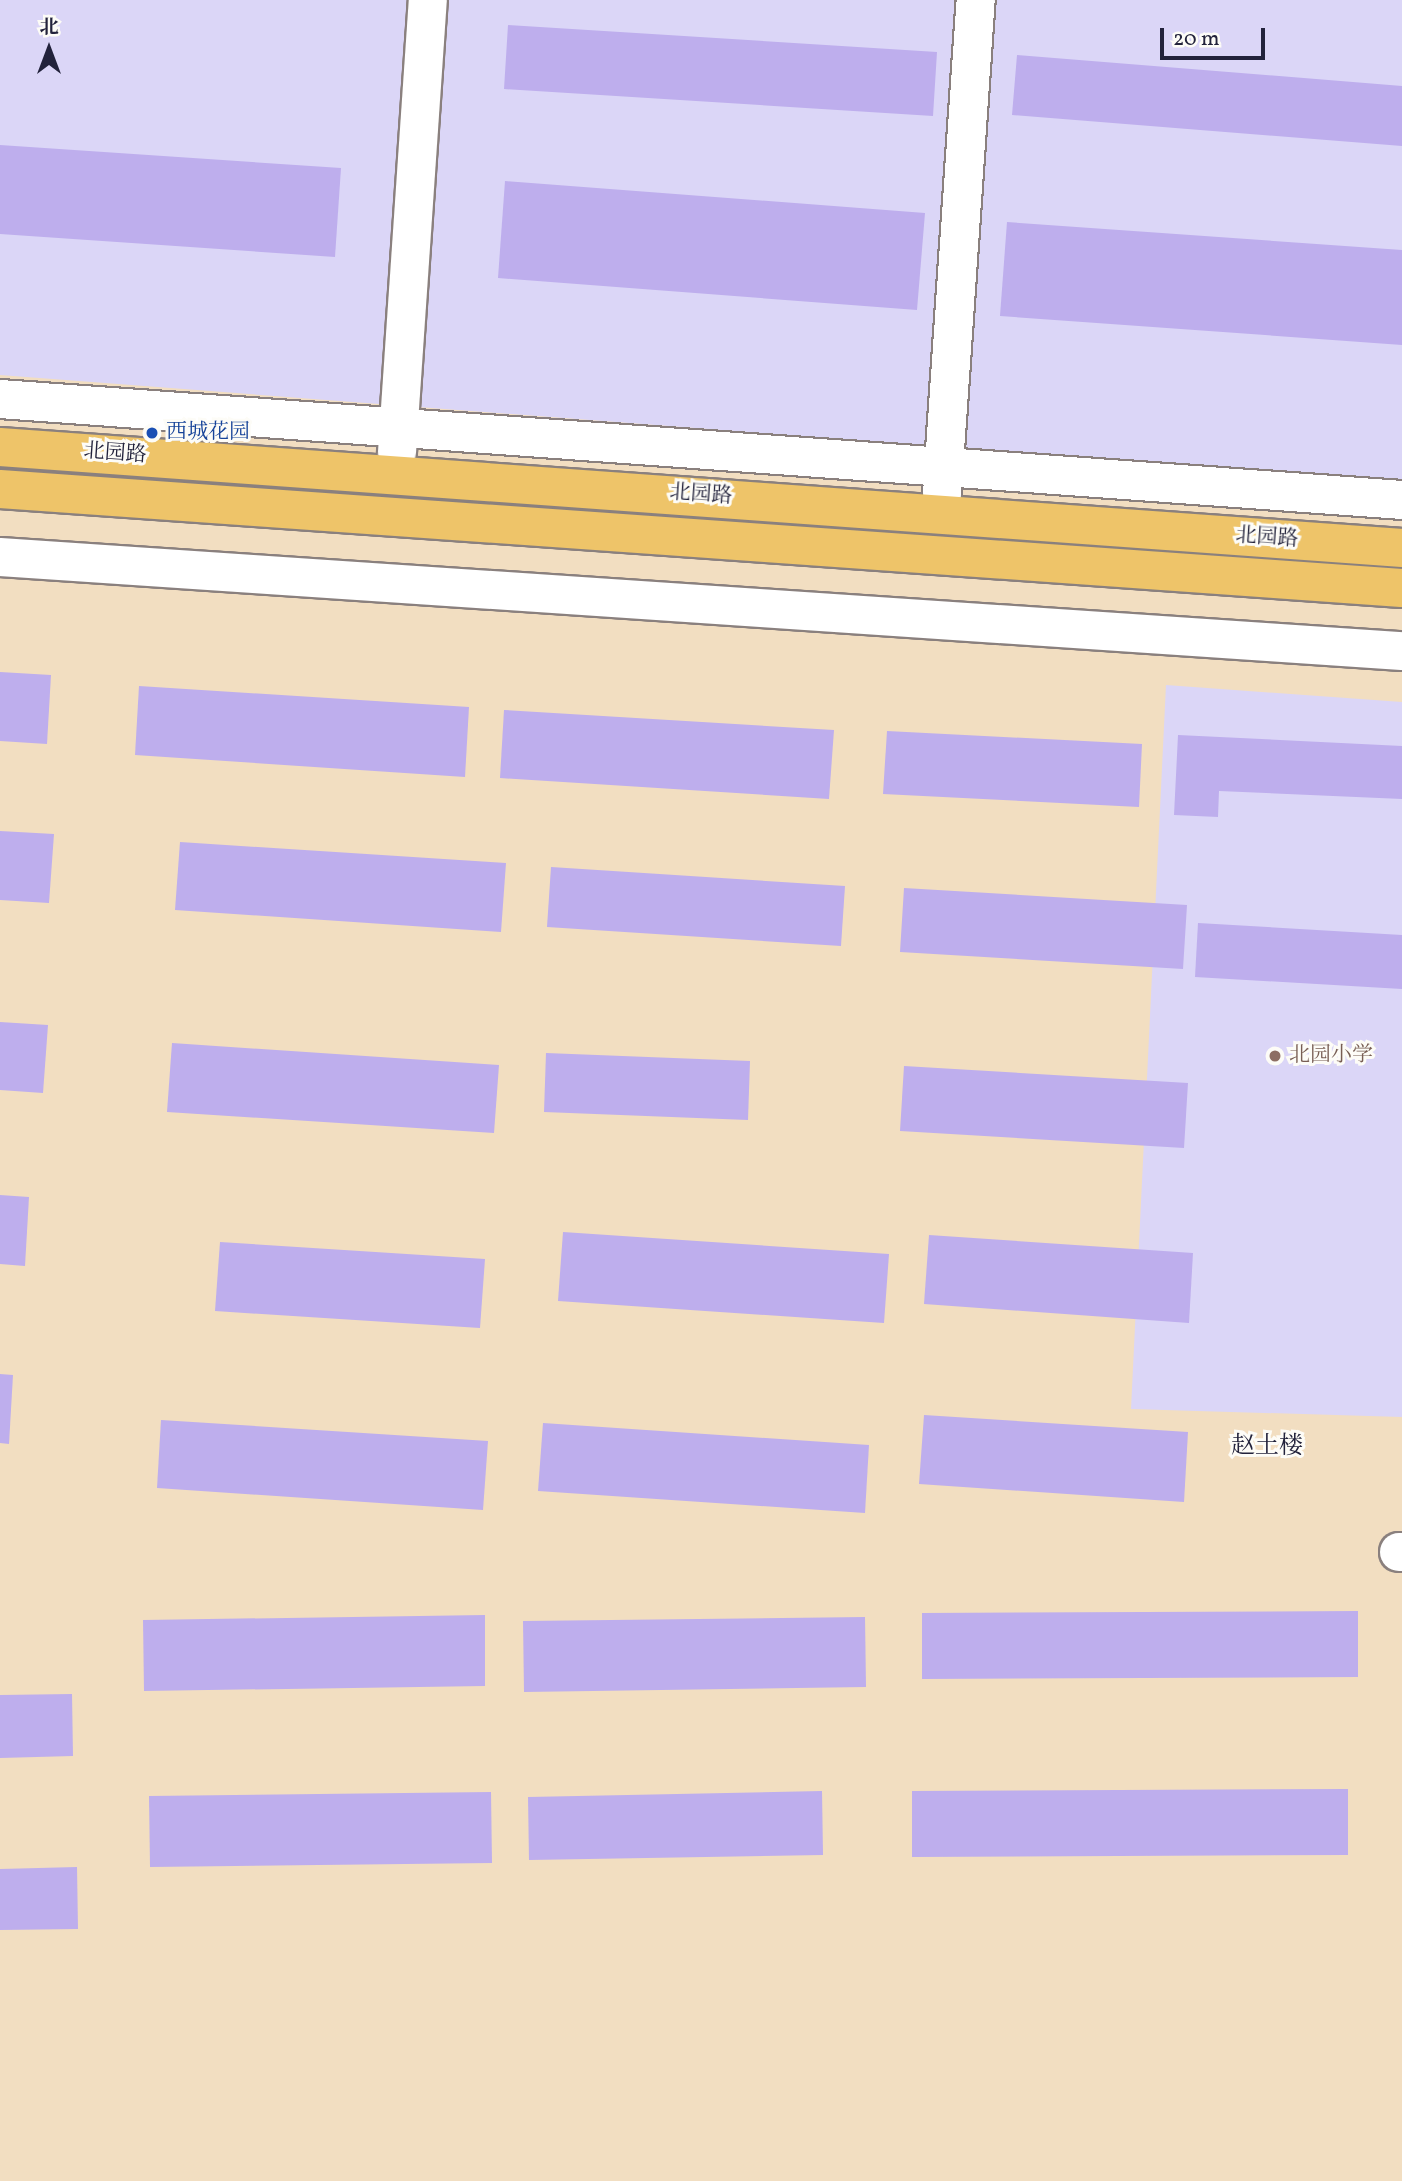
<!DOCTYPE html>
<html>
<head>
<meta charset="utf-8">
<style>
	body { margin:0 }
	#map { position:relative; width:1402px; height:2181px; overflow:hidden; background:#f2dec1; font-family:Vollkorn,"Noto Serif SC",serif }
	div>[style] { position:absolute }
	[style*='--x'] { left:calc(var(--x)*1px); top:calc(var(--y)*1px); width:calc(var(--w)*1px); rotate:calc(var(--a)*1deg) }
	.built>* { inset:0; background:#dbd6f7 }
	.building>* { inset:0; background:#beaeed }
	.roads { filter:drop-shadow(2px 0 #8a807e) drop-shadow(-2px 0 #8a807e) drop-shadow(0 2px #8a807e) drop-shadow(0 -2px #8a807e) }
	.minor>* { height:38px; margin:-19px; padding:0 19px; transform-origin:19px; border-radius:19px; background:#fff }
	.major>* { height:38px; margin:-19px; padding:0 19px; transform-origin:19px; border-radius:19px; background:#eec469 }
	.dots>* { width:19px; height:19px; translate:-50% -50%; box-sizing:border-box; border:4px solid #fdfcf7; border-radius:50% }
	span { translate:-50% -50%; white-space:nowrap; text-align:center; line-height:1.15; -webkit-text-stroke:6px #fdfcf7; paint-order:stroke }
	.transit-label { font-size:21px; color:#164399 }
	.left { translate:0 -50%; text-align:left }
	.street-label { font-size:21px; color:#22223b }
	.education-label { font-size:21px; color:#785e54 }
	.quarter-label { font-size:24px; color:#22223b }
	.north { position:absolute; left:14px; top:14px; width:70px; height:70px; -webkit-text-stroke:5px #fdfcf7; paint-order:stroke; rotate:0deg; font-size:19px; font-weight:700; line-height:28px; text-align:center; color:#22223b }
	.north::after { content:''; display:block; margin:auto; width:24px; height:32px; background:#22223b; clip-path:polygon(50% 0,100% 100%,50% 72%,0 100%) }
	.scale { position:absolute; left:1160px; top:28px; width:105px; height:32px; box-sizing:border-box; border:4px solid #22223b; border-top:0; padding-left:9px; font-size:21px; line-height:24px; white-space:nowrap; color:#22223b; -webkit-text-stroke:5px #fdfcf7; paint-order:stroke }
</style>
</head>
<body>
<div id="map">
	<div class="built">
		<i style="clip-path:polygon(0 0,1402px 0,1402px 482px,0 375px)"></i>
		<i style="clip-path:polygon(1166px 685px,1402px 702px,1402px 1417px,1131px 1409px)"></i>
	</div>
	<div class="building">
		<i style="clip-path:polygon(508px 25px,937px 52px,933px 116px,504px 89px)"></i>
		<i style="clip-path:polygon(1017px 55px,1402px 86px,1402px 146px,1012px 115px)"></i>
		<i style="clip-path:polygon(0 145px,341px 168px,335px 257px,0 234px)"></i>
		<i style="clip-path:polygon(505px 181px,925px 213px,917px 310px,498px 278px)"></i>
		<i style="clip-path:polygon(1007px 222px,1402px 250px,1402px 345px,1000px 316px)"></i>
		<i style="clip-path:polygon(0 672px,51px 675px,47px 744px,0 741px)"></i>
		<i style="clip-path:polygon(139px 686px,469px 707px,465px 777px,135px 755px)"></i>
		<i style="clip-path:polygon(504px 710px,834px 730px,829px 799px,500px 778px)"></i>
		<i style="clip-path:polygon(887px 731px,1142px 744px,1139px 807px,883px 794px)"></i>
		<i style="clip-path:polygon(1178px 735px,1402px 746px,1402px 799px,1219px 791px,1218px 817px,1174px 815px)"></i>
		<i style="clip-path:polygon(0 831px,54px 834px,49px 903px,0 900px)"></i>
		<i style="clip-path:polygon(180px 842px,506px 863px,501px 932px,175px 910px)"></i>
		<i style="clip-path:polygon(551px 867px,845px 886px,841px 946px,547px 927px)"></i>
		<i style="clip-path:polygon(904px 888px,1187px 905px,1183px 969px,900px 952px)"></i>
		<i style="clip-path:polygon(1198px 923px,1402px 935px,1402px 989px,1195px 977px)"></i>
		<i style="clip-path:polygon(0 1022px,48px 1025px,43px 1093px,0 1090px)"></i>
		<i style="clip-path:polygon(172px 1043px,499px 1065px,494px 1133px,167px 1112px)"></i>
		<i style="clip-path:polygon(546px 1053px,750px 1061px,748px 1120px,544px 1112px)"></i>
		<i style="clip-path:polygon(904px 1066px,1188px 1083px,1184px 1148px,900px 1131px)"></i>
		<i style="clip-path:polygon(0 1195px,29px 1197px,25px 1266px,0 1264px)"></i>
		<i style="clip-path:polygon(563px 1232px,889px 1254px,884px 1323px,558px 1301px)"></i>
		<i style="clip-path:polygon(929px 1235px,1193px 1253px,1189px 1323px,924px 1304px)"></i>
		<i style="clip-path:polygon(220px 1242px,485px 1259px,480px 1328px,215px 1311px)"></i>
		<i style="clip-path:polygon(0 1374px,13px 1375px,9px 1444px,0 1443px)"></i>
		<i style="clip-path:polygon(924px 1415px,1188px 1432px,1184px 1502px,919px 1484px)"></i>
		<i style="clip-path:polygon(161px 1420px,488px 1441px,483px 1510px,157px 1488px)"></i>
		<i style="clip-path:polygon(543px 1423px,869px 1445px,865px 1513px,538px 1491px)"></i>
		<i style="clip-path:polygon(1358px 1611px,1358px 1677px,922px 1679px,922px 1613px)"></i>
		<i style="clip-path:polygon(485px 1615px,485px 1686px,144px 1691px,143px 1620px)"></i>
		<i style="clip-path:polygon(865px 1617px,866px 1687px,524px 1692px,523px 1621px)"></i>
		<i style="clip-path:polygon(72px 1694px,73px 1756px,0 1758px,0 1695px)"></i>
		<i style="clip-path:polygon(1348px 1789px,1348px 1855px,912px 1857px,912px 1791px)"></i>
		<i style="clip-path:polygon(822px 1791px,823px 1855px,529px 1860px,528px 1797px)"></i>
		<i style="clip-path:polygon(491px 1792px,492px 1863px,150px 1867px,149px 1796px)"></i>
		<i style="clip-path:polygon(77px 1867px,78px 1929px,0 1930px,0 1869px)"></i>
	</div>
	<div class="roads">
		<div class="minor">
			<i style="--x:0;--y:399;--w:1406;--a:4.12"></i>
			<i style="--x:397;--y:452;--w:453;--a:-86.1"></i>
			<i style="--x:942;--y:494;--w:495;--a:-86.1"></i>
			<i style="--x:0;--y:557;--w:1405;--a:3.84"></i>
			<i style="--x:1399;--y:1552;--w:3;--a:0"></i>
		</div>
		<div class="major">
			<i style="--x:0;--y:447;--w:1406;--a:4.12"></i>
			<i style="--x:0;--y:489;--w:1405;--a:4.04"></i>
		</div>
	</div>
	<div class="dots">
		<i style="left:152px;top:433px;background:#1a4fb4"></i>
		<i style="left:1275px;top:1056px;background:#8d6e63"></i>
	</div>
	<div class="transit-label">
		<span class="left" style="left:166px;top:433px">西城花园</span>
	</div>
	<div class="street-label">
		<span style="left:115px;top:454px;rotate:4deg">北园路</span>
		<span style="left:701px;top:495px;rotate:4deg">北园路</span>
		<span style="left:1267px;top:538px;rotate:4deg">北园路</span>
	</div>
	<div class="education-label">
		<span class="left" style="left:1289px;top:1056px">北园小学</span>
	</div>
	<div class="quarter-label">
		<span style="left:1267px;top:1448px">赵土楼</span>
	</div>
	<div class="north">北</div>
	<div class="scale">20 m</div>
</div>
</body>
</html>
